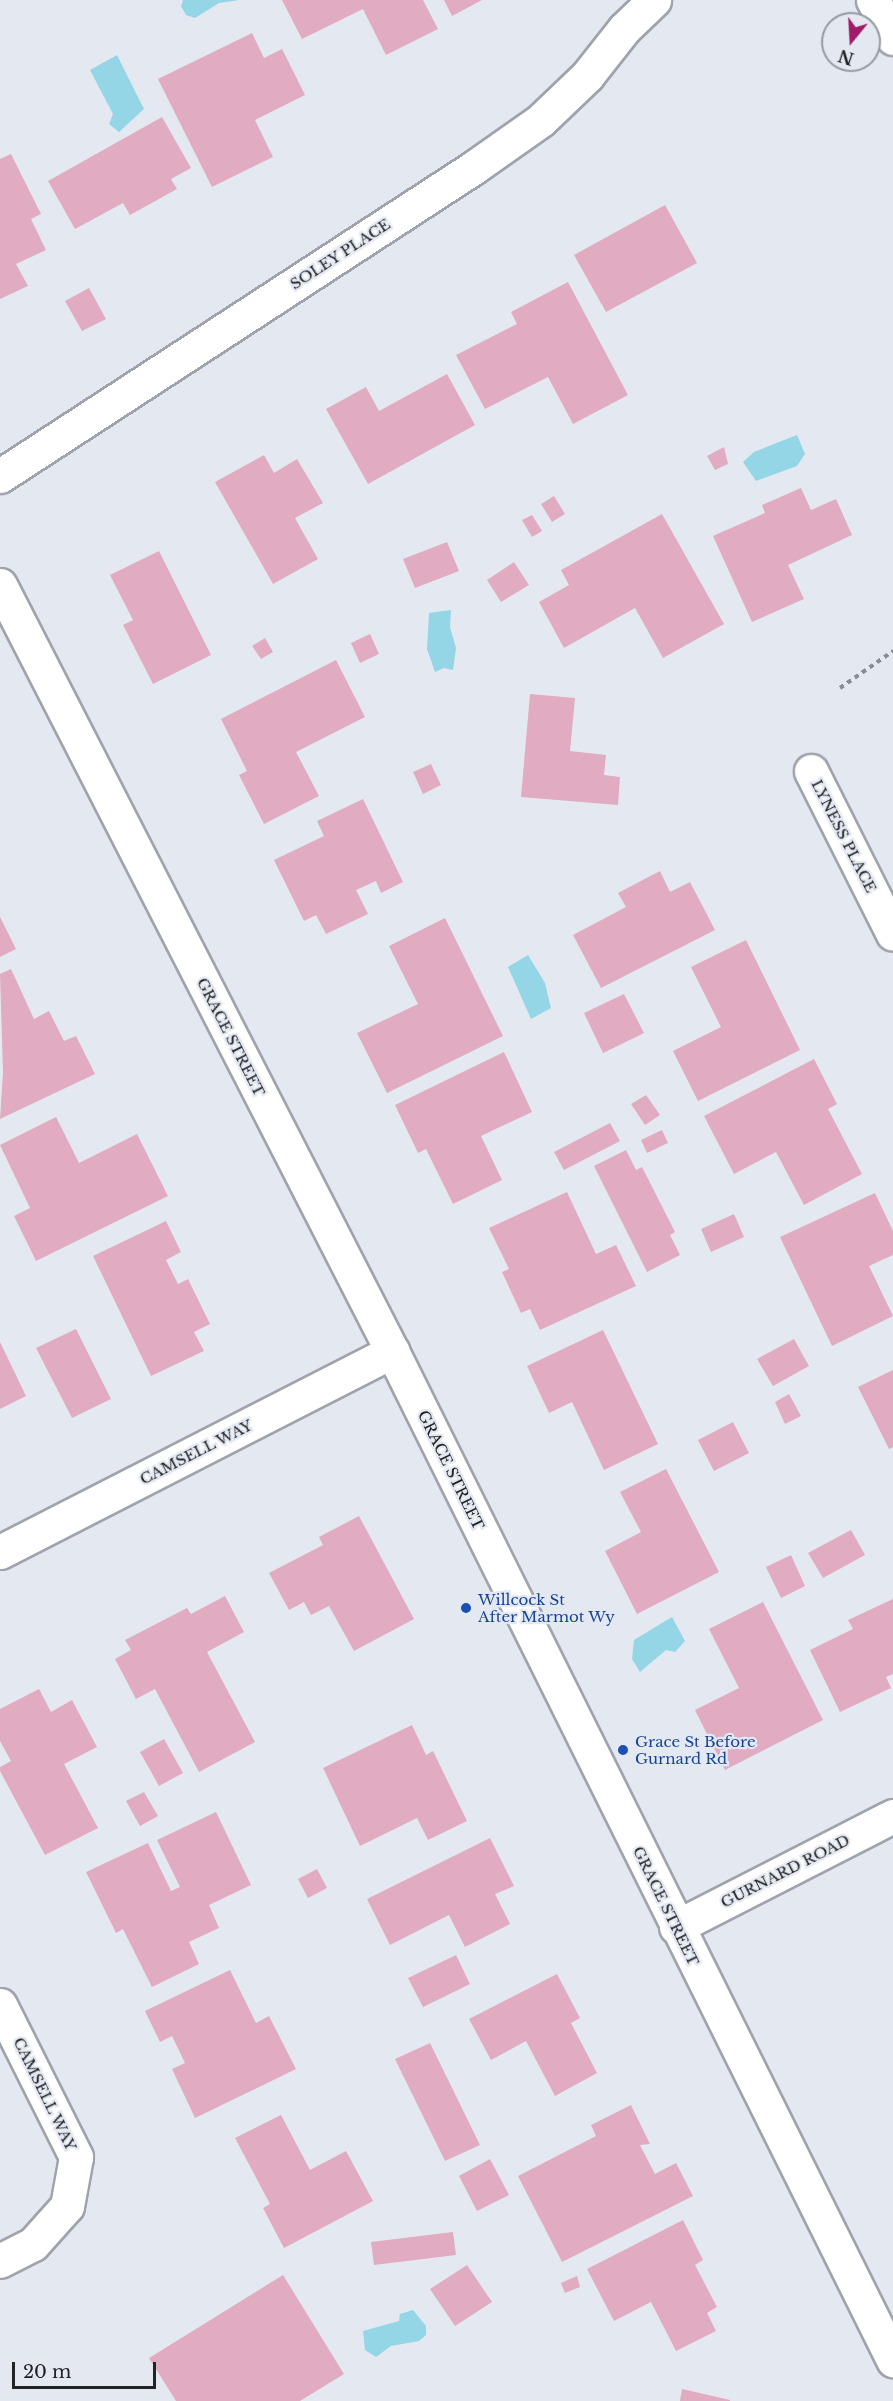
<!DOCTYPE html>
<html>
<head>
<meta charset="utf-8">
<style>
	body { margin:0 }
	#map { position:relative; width:893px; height:2401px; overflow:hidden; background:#e4e9f1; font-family:"Libre Baskerville",serif }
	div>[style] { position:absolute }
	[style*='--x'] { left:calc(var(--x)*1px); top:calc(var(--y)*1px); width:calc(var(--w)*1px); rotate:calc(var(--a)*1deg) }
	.water>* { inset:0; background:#94d5e6 }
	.building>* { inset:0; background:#e1abc1 }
	.path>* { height:4px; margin-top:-2px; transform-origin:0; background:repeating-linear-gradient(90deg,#898c92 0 4.5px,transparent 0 9px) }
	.roads { filter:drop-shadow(2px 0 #9fa3ab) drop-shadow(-2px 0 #9fa3ab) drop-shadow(0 2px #9fa3ab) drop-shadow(0 -2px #9fa3ab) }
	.minor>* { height:33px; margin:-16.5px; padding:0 16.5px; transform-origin:16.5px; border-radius:16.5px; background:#fff }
	.tertiary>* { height:33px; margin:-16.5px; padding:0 16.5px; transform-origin:16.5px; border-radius:16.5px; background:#fff }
	.dots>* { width:16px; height:16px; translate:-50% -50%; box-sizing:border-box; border:3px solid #e4e9f1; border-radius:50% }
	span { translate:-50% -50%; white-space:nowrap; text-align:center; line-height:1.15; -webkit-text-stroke:4.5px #e4e9f1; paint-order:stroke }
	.street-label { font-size:15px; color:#222327 }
	.transit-label { font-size:15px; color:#164399 }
	.left { translate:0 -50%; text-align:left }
	.north { position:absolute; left:821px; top:12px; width:60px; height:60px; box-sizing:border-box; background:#e4e9f1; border:2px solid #969aa0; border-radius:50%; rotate:198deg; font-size:16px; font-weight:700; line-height:24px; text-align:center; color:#222327 }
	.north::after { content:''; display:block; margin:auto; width:21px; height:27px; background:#a01b6a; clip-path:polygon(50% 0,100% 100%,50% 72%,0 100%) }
	.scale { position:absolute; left:12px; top:2362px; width:144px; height:27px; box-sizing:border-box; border:3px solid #222327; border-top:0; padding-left:8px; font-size:18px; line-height:21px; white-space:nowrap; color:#222327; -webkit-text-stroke:4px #e4e9f1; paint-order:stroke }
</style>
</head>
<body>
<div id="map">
	<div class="water">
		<i style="clip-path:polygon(183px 0,239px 0,219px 3px,195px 18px,186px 15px,181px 6px)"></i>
		<i style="clip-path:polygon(117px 55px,144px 109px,119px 132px,109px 124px,113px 114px,90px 70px)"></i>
		<i style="clip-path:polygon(797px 435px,805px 454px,797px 466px,756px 481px,743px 462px,754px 452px)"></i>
		<i style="clip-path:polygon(451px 610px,450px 627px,456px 648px,453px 670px,444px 668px,435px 672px,427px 649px,429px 613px)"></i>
		<i style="clip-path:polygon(528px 955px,545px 983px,551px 1008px,531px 1019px,508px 967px)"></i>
		<i style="clip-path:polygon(672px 1617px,685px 1641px,675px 1652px,666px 1650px,640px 1672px,632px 1659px,634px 1640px)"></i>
		<i style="clip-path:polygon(413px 2310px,426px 2326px,426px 2335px,419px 2341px,391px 2346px,376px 2357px,365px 2350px,363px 2331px,399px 2321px,400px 2314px)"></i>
	</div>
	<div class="building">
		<i style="clip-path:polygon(282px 0,423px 0,438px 29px,386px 55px,363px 9px,302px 39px)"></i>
		<i style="clip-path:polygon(444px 0,482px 0,452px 16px)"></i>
		<i style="clip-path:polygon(252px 33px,264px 58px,282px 49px,305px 95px,255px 120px,273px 157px,212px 187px,158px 79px)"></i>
		<i style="clip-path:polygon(162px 117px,191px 168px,171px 179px,177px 189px,130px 215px,123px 203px,75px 229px,48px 181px)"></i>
		<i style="clip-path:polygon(11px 154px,41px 214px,31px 219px,46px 250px,16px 264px,28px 286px,0 299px,0 159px)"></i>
		<i style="clip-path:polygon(665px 205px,697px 263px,606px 312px,574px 255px)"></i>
		<i style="clip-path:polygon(568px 282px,628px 395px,573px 424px,548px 377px,485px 409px,456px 355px,517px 324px,511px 312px)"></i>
		<i style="clip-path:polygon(89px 288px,106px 319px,82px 331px,65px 301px)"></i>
		<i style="clip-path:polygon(447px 374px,475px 425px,368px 484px,326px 409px,366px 387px,379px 411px)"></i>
		<i style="clip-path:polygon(724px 447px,728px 464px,715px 470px,707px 456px)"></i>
		<i style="clip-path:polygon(264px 455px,274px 473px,297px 459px,323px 503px,295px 518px,318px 559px,273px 584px,215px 482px)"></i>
		<i style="clip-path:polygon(801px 488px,811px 510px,836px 499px,852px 535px,788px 565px,804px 599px,752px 622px,713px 536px,765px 513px,762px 505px)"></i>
		<i style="clip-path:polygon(554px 496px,565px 514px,552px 522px,541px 504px)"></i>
		<i style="clip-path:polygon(662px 514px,724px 624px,663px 658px,635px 608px,564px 648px,539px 602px,569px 585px,561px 570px)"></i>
		<i style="clip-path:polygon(532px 515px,542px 531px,532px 537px,522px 520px)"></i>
		<i style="clip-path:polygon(447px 542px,459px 571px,415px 588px,403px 559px)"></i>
		<i style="clip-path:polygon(159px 551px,211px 655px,153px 684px,123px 625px,133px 620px,110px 575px)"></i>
		<i style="clip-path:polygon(514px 562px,529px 585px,501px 602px,487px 580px)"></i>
		<i style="clip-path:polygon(370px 634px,379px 654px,360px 663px,351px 643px)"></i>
		<i style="clip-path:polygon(265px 638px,273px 652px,261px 659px,252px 646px)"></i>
		<i style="clip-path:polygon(336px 660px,365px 717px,296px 752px,319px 796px,264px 824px,239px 775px,247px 771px,221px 719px)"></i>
		<i style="clip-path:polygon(530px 694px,575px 698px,570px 751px,606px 755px,604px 775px,620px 777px,618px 805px,521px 797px)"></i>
		<i style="clip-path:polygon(431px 764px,441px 785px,423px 794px,413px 772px)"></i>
		<i style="clip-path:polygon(363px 799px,403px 882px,381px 893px,376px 881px,356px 890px,368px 914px,326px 934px,316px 915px,304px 921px,274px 860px,324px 836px,317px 821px)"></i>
		<i style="clip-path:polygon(660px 871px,670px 892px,690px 882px,715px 930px,601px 988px,573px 935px,626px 907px,618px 893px)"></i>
		<i style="clip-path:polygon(0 917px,16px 949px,0 957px)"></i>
		<i style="clip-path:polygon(445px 918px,503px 1036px,387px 1093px,357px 1033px,418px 1004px,389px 946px)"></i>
		<i style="clip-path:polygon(746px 940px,800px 1050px,698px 1101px,673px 1051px,721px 1027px,691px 967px)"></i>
		<i style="clip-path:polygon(11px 969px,34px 1019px,49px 1011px,64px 1041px,76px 1036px,95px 1074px,0 1119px,3px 1072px,0 974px)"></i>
		<i style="clip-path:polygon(624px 994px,644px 1033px,603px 1053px,584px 1013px)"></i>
		<i style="clip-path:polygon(504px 1052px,532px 1112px,481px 1136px,502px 1180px,453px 1204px,426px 1149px,418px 1153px,395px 1105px)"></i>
		<i style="clip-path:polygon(814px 1059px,837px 1104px,828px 1109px,862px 1174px,804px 1205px,776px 1152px,734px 1174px,704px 1116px)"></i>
		<i style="clip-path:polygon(646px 1095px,660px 1115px,645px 1125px,631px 1104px)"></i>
		<i style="clip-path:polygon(56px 1117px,79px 1163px,137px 1134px,168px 1196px,36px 1261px,14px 1216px,30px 1208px,0 1145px)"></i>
		<i style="clip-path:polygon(610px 1123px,620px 1141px,564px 1170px,554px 1152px)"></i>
		<i style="clip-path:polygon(662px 1130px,668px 1143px,647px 1153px,641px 1140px)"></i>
		<i style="clip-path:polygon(626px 1150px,636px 1170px,642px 1167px,675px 1232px,670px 1235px,680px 1255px,647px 1272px,594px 1166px)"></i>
		<i style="clip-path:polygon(567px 1192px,596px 1254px,616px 1245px,636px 1286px,540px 1330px,530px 1309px,521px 1313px,502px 1272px,509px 1269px,489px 1228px)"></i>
		<i style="clip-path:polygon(875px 1193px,893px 1231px,893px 1255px,869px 1266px,893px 1316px,832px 1346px,780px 1237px)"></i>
		<i style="clip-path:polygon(734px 1214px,744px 1237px,711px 1252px,701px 1229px)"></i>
		<i style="clip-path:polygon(166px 1221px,181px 1252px,166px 1260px,178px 1284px,188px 1279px,210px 1324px,194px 1332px,204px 1351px,151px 1376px,93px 1256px)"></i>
		<i style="clip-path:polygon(76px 1329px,111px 1399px,72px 1418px,36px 1348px)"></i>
		<i style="clip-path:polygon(603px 1330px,658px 1444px,604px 1470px,572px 1402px,549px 1413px,527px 1366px)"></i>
		<i style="clip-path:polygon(794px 1339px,809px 1366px,773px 1386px,757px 1359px)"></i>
		<i style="clip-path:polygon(0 1342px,26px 1396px,0 1409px)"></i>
		<i style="clip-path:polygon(893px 1370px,893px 1447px,889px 1449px,858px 1387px)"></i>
		<i style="clip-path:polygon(789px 1394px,801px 1416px,785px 1424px,775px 1402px)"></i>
		<i style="clip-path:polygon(733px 1422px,749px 1453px,714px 1471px,698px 1440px)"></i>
		<i style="clip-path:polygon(666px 1469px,719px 1572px,637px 1614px,605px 1551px,641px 1532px,620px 1492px)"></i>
		<i style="clip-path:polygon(359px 1516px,414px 1619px,354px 1651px,329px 1606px,311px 1615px,304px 1602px,289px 1610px,269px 1573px,323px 1545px,319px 1537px)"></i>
		<i style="clip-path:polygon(851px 1530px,865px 1555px,823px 1578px,808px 1553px)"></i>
		<i style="clip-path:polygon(791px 1555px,805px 1586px,781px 1598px,766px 1567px)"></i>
		<i style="clip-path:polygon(225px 1596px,244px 1632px,207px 1652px,255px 1742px,199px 1772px,155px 1689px,136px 1699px,115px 1659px,131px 1650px,125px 1640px,187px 1608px,191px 1614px)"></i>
		<i style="clip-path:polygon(893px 1599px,893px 1674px,886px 1677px,891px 1688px,840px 1712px,810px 1650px,853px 1629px,848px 1620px)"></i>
		<i style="clip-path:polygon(763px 1602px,823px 1720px,725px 1770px,695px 1710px,739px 1688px,709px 1629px)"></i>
		<i style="clip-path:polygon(39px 1689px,51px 1712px,72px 1700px,97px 1747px,64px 1764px,98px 1828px,45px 1855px,0 1771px,0 1767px,11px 1761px,0 1741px,0 1709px)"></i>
		<i style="clip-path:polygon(412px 1725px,426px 1755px,433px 1751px,467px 1821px,428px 1840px,417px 1818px,360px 1846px,323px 1768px)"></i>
		<i style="clip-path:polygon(164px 1739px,183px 1773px,159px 1786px,140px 1752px)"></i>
		<i style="clip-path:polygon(144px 1792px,158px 1816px,140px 1826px,126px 1801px)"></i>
		<i style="clip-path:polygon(216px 1812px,251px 1885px,209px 1905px,219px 1928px,189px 1942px,199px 1964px,152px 1987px,123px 1929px,116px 1933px,86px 1872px,148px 1843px,171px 1891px,180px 1887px,157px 1840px)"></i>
		<i style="clip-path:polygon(490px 1838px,514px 1886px,495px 1894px,510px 1924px,465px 1947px,449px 1915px,390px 1945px,367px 1899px)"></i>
		<i style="clip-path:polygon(317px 1869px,327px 1888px,308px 1898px,298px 1879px)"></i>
		<i style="clip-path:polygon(456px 1955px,470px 1984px,423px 2007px,408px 1978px)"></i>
		<i style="clip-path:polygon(230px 1970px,256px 2023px,269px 2016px,296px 2069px,195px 2118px,172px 2069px,185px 2063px,172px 2036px,160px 2042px,145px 2011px)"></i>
		<i style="clip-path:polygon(557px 1974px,580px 2018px,571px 2023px,597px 2073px,555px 2096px,526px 2041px,491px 2060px,469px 2019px)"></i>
		<i style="clip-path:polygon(430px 2043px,480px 2145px,445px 2161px,395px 2059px)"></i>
		<i style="clip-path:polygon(631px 2105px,650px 2144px,640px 2145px,655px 2174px,676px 2163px,693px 2196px,562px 2262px,518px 2176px,596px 2136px,591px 2125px)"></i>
		<i style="clip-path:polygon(281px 2115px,310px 2170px,346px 2151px,373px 2201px,284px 2248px,263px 2208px,270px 2204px,235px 2138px)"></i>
		<i style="clip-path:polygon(490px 2159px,509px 2195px,477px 2211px,459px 2176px)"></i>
		<i style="clip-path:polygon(683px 2220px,703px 2260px,695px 2265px,717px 2307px,707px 2313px,716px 2331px,676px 2351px,651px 2302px,614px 2321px,587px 2269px)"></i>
		<i style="clip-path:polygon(453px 2232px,456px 2255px,374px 2265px,371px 2242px)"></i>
		<i style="clip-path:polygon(467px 2265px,492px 2302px,455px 2326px,430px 2289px)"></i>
		<i style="clip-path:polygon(283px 2275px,344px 2374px,300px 2401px,176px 2401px,149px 2358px)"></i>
		<i style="clip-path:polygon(577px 2276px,580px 2287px,565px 2293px,561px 2283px)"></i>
		<i style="clip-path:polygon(682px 2389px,730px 2400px,730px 2401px,680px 2401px)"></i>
	</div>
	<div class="path">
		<i style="--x:840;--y:688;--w:65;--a:-34.9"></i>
	</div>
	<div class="roads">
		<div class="minor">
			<i style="--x:873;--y:0;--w:43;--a:62.2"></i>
			<i style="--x:0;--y:476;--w:564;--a:-33.07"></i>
			<i style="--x:473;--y:168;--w:83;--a:-35.2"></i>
			<i style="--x:541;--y:120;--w:64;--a:-43.7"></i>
			<i style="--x:587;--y:76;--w:60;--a:-51.8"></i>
			<i style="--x:624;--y:29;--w:42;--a:-44"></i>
			<i style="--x:811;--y:771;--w:182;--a:63.3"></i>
			<i style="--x:0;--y:1552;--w:441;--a:-27.1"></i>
			<i style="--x:676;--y:1927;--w:244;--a:-27.1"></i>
			<i style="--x:0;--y:2005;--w:170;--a:63.4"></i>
			<i style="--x:76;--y:2157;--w:50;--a:100.4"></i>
			<i style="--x:67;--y:2206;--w:51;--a:131.8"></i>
			<i style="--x:33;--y:2244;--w:37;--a:153"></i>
		</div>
		<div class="tertiary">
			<i style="--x:0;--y:585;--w:860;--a:62.9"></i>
			<i style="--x:392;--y:1351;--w:1127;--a:63.59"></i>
		</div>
	</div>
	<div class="dots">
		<i style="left:466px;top:1608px;background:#1a4fb4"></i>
		<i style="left:623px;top:1750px;background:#1a4fb4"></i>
	</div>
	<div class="street-label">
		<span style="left:340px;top:254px;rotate:-33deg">SOLEY PLACE</span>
		<span style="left:844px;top:836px;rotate:63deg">LYNESS PLACE</span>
		<span style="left:231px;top:1037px;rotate:63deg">GRACE STREET</span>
		<span style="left:196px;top:1452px;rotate:-27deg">CAMSELL WAY</span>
		<span style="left:451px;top:1470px;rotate:64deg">GRACE STREET</span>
		<span style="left:785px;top:1871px;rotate:-27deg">GURNARD ROAD</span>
		<span style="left:666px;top:1906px;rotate:64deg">GRACE STREET</span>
		<span style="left:45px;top:2094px;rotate:64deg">CAMSELL WAY</span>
	</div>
	<div class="transit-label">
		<span class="left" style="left:478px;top:1608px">Willcock St<br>After Marmot Wy</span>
		<span class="left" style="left:635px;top:1750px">Grace St Before<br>Gurnard Rd</span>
	</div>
	<div class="north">N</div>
	<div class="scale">20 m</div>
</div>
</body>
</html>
